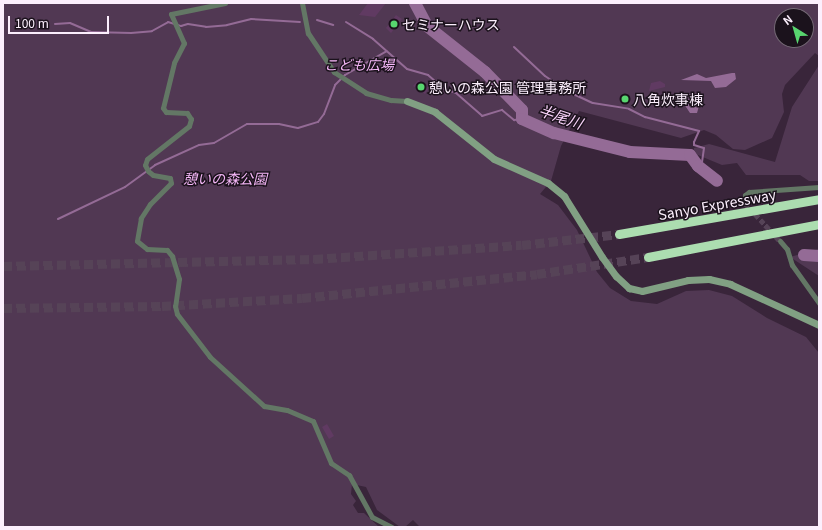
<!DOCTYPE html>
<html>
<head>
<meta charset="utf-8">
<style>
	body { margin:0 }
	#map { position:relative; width:822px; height:530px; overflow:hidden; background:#39253a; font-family:Georgia,"Noto Sans JP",serif }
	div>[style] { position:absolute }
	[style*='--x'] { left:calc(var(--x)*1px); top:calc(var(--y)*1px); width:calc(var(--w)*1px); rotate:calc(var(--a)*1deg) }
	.green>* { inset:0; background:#513853 }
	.water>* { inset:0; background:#946b96 }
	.stream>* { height:2px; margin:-1px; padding:0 1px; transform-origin:1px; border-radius:1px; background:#946b96 }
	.river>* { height:12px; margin:-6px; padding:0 6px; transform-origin:6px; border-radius:6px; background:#946b96 }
	.building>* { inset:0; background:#603a62 }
	.round { border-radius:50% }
	.street-tunnel>* { height:5px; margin-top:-2.5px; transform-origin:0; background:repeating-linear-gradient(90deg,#564357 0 5px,transparent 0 7.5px) }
	.highway-tunnel>* { height:9px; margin-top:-4.5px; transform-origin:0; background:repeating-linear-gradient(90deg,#564357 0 9px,transparent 0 13.5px) }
	.street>* { height:5px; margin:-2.5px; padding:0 2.5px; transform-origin:2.5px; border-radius:2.5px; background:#637765 }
	.secondary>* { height:7px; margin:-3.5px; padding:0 3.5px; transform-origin:3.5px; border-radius:3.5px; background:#81a083 }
	.highway>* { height:9px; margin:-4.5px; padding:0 4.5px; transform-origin:4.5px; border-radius:4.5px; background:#acddb0 }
	.dots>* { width:11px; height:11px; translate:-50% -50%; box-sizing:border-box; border:2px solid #1b121c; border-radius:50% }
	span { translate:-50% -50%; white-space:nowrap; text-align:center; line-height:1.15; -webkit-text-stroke:3px #1b121c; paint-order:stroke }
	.poi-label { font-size:14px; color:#fceffd }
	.left { translate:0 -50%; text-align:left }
	.park-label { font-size:14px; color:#f5b7f8; font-style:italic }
	.street-label { font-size:14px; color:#fceffd }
	.water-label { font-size:15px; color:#fad4fb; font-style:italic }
	.frame { position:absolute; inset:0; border:4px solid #fceffd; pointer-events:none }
	.north { position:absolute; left:774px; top:8px; width:40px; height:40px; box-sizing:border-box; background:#1b121c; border:1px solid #756a76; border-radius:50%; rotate:323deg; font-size:11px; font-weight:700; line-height:16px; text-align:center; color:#fceffd }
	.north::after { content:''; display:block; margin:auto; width:14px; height:18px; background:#58d56f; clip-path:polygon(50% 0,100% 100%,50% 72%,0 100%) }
	.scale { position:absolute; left:8px; top:16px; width:101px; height:18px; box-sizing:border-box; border:2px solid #fceffd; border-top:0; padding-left:5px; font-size:12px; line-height:14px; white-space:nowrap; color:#fceffd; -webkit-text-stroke:3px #1b121c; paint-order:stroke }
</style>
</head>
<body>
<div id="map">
	<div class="green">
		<i style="clip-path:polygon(evenodd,3px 3px,819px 3px,819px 56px,815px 53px,785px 85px,782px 94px,784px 112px,772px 138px,745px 150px,733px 149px,716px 135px,704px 130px,681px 138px,579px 111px,561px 146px,551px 181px,540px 194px,558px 205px,577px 230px,597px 272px,610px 288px,631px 301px,657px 304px,686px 291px,709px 290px,732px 296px,767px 318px,806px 337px,819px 353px,819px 527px,420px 527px,413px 520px,405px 527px,400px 527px,377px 510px,366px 487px,352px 484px,351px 494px,356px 501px,353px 505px,358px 513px,364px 513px,379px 527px,3px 527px,3px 3px,782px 16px,806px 16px,806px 40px,782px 40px,782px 16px)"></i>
		<i style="clip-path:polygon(819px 65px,819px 181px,809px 181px,800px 175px,746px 175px,737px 163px,722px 165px,693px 153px,694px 148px,709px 144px,775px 162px,792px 107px)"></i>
		<i style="clip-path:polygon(819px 249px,819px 276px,790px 257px)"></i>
	</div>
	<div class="water">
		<i style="clip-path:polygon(732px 73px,735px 73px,736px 79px,726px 87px,715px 88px,711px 81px,681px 80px,697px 74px,706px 78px)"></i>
		<i style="clip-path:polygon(697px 93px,701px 99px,697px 113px,690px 113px,684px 104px,666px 101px,668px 98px)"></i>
	</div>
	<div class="stream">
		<i style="--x:317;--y:20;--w:17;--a:17"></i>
		<i style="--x:346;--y:22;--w:32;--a:32"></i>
		<i style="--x:373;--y:39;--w:45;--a:41.4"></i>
		<i style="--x:407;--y:69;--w:22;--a:16"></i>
		<i style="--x:428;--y:75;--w:21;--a:41"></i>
		<i style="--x:444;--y:89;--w:13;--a:18"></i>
		<i style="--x:456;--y:93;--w:35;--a:41"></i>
		<i style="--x:482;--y:116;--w:21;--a:-17"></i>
		<i style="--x:502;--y:110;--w:16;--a:40"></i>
		<i style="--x:514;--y:120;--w:8;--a:-7"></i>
		<i style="--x:55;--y:24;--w:15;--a:-4"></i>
		<i style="--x:70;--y:23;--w:23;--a:23"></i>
		<i style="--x:91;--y:32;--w:40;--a:1.4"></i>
		<i style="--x:131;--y:33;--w:21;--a:-5"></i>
		<i style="--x:152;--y:31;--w:18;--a:-29"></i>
		<i style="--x:168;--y:22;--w:14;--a:17"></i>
		<i style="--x:181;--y:26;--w:7;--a:-16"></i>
		<i style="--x:188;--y:24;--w:18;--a:9"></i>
		<i style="--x:206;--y:27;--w:21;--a:-5"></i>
		<i style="--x:227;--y:25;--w:25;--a:-14"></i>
		<i style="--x:251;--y:19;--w:49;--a:3.5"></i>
		<i style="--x:514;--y:47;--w:42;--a:43.1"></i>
		<i style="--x:545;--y:76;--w:29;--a:34"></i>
		<i style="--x:569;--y:92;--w:26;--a:25"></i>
		<i style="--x:593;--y:103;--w:36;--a:9"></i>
		<i style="--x:629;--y:109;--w:18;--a:27"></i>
		<i style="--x:645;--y:117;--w:56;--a:14.5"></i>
		<i style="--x:699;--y:131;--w:12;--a:114"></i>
		<i style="--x:694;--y:142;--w:3;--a:90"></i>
		<i style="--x:694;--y:145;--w:10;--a:17"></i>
		<i style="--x:704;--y:148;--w:15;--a:98"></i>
		<i style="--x:702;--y:163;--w:8;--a:76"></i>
		<i style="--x:58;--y:219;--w:74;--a:-25.5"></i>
		<i style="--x:125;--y:187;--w:37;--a:-36"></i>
		<i style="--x:155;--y:165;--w:48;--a:-24.4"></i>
		<i style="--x:199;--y:145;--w:15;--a:-8"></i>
		<i style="--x:214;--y:143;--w:38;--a:-30"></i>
		<i style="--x:247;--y:124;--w:32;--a:0"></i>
		<i style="--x:279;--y:124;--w:19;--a:12"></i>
		<i style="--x:298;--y:128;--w:21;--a:-17"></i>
		<i style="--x:318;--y:122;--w:10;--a:-53"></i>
		<i style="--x:324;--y:114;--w:31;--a:-69"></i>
		<i style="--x:335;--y:85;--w:14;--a:-45"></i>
		<i style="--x:345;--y:75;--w:48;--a:-29.7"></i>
	</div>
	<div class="river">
		<i style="--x:415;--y:3;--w:26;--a:62"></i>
		<i style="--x:427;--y:26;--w:74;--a:38.4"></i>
		<i style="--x:485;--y:72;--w:53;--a:45.8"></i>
		<i style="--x:522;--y:110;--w:9;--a:90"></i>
		<i style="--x:522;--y:119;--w:35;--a:24"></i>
		<i style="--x:554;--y:133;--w:78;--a:14"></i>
		<i style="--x:630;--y:152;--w:60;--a:2.9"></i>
		<i style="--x:690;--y:155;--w:14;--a:54"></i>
		<i style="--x:698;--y:166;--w:24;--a:38"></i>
		<i style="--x:804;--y:255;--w:15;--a:4"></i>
	</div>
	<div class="building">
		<i style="clip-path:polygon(368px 3px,386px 3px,375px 17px,359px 15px)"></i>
		<i style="clip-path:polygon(396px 15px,402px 19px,391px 33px,386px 28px)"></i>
		<i style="clip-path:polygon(418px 80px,429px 88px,425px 94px,413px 86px)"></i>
		<i style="clip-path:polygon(660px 81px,665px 84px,665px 87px,649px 91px,651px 83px)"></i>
		<i class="round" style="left:620px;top:94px;width:10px;height:10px"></i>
		<i style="clip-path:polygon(327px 424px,334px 436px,329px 439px,322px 427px)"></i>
	</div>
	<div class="street-tunnel">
		<i style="--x:745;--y:203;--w:52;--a:47.4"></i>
	</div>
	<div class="highway-tunnel">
		<i style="--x:3;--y:266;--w:311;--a:-1.3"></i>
		<i style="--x:314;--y:259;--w:208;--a:-3.9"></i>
		<i style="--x:522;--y:245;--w:98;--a:-6.5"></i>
		<i style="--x:3;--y:308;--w:159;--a:-0.7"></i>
		<i style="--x:162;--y:306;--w:140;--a:-3.3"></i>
		<i style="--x:302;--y:298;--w:236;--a:-5.8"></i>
		<i style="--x:537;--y:274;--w:112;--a:-8.7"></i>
	</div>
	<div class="street">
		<i style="--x:225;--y:3;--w:55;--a:168.5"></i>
		<i style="--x:171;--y:14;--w:32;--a:66"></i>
		<i style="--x:184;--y:43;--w:22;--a:117"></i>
		<i style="--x:174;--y:63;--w:46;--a:103.7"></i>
		<i style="--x:163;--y:108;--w:5;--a:53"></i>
		<i style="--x:166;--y:112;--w:21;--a:3"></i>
		<i style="--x:187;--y:113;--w:7;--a:56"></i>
		<i style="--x:191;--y:119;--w:7;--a:106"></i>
		<i style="--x:189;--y:126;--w:53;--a:141.8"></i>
		<i style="--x:147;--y:159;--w:6;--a:108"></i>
		<i style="--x:145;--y:165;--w:7;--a:63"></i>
		<i style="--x:148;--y:171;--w:6;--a:39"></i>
		<i style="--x:153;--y:175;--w:17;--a:10"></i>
		<i style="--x:170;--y:178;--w:5;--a:79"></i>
		<i style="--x:171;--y:183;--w:30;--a:135"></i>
		<i style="--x:150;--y:204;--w:17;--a:123"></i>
		<i style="--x:141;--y:218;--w:23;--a:100"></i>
		<i style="--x:137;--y:241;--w:13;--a:39"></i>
		<i style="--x:147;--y:249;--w:20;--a:3"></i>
		<i style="--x:167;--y:250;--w:8;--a:50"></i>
		<i style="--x:172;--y:256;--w:24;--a:73"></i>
		<i style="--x:179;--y:279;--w:27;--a:98"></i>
		<i style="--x:175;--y:306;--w:8;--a:76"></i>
		<i style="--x:177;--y:314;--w:54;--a:52.5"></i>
		<i style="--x:210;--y:357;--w:73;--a:42.2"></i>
		<i style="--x:264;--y:406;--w:23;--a:10"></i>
		<i style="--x:287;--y:410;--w:28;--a:23"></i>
		<i style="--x:313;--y:421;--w:46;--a:66.8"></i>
		<i style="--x:331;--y:463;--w:22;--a:34"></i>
		<i style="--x:349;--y:475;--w:48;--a:61.3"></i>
		<i style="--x:372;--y:517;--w:22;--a:27"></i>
		<i style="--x:302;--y:3;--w:31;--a:79"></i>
		<i style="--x:308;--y:33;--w:47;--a:56.3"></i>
		<i style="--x:334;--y:72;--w:38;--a:33"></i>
		<i style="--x:366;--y:93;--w:26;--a:16"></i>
		<i style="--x:391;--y:100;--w:16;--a:4"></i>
		<i style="--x:745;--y:203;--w:8;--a:-90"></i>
		<i style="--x:745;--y:195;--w:5;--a:-37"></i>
		<i style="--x:749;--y:192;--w:70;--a:-4.1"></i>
		<i style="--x:780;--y:241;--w:11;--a:49"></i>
		<i style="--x:787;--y:249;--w:17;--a:73"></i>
		<i style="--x:792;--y:265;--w:47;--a:54.6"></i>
	</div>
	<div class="secondary">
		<i style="--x:407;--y:101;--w:30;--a:21"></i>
		<i style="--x:435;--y:112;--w:75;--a:38.5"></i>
		<i style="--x:494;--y:159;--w:59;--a:24"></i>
		<i style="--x:548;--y:183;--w:21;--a:39"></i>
		<i style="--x:564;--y:196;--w:72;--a:58.1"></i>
		<i style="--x:602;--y:257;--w:24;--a:54"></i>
		<i style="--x:616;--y:276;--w:18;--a:43"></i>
		<i style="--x:629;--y:288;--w:13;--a:13"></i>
		<i style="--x:642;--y:291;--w:47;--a:-13.4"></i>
		<i style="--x:688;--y:280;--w:21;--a:-3"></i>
		<i style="--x:709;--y:279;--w:22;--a:13"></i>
		<i style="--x:730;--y:284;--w:98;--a:24.7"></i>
	</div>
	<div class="highway">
		<i style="--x:619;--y:234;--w:203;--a:-9.9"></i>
		<i style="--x:648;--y:257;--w:174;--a:-10.9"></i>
	</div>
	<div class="dots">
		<i style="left:394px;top:24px;background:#58d56f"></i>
		<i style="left:421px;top:87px;background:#58d56f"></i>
		<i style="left:625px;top:99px;background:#58d56f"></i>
	</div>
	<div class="poi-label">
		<span class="left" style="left:402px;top:24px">セミナーハウス</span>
		<span class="left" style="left:429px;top:87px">憩いの森公園 管理事務所</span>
		<span class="left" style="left:633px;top:99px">八角炊事棟</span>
	</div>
	<div class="park-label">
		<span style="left:359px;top:64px">こども広場</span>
		<span style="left:225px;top:178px">憩いの森公園</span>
	</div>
	<div class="street-label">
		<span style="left:717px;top:204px;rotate:-10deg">Sanyo Expressway</span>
	</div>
	<div class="water-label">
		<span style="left:561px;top:116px;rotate:19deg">半尾川</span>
	</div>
	<div class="frame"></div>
	<div class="north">N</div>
	<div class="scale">100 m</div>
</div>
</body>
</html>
